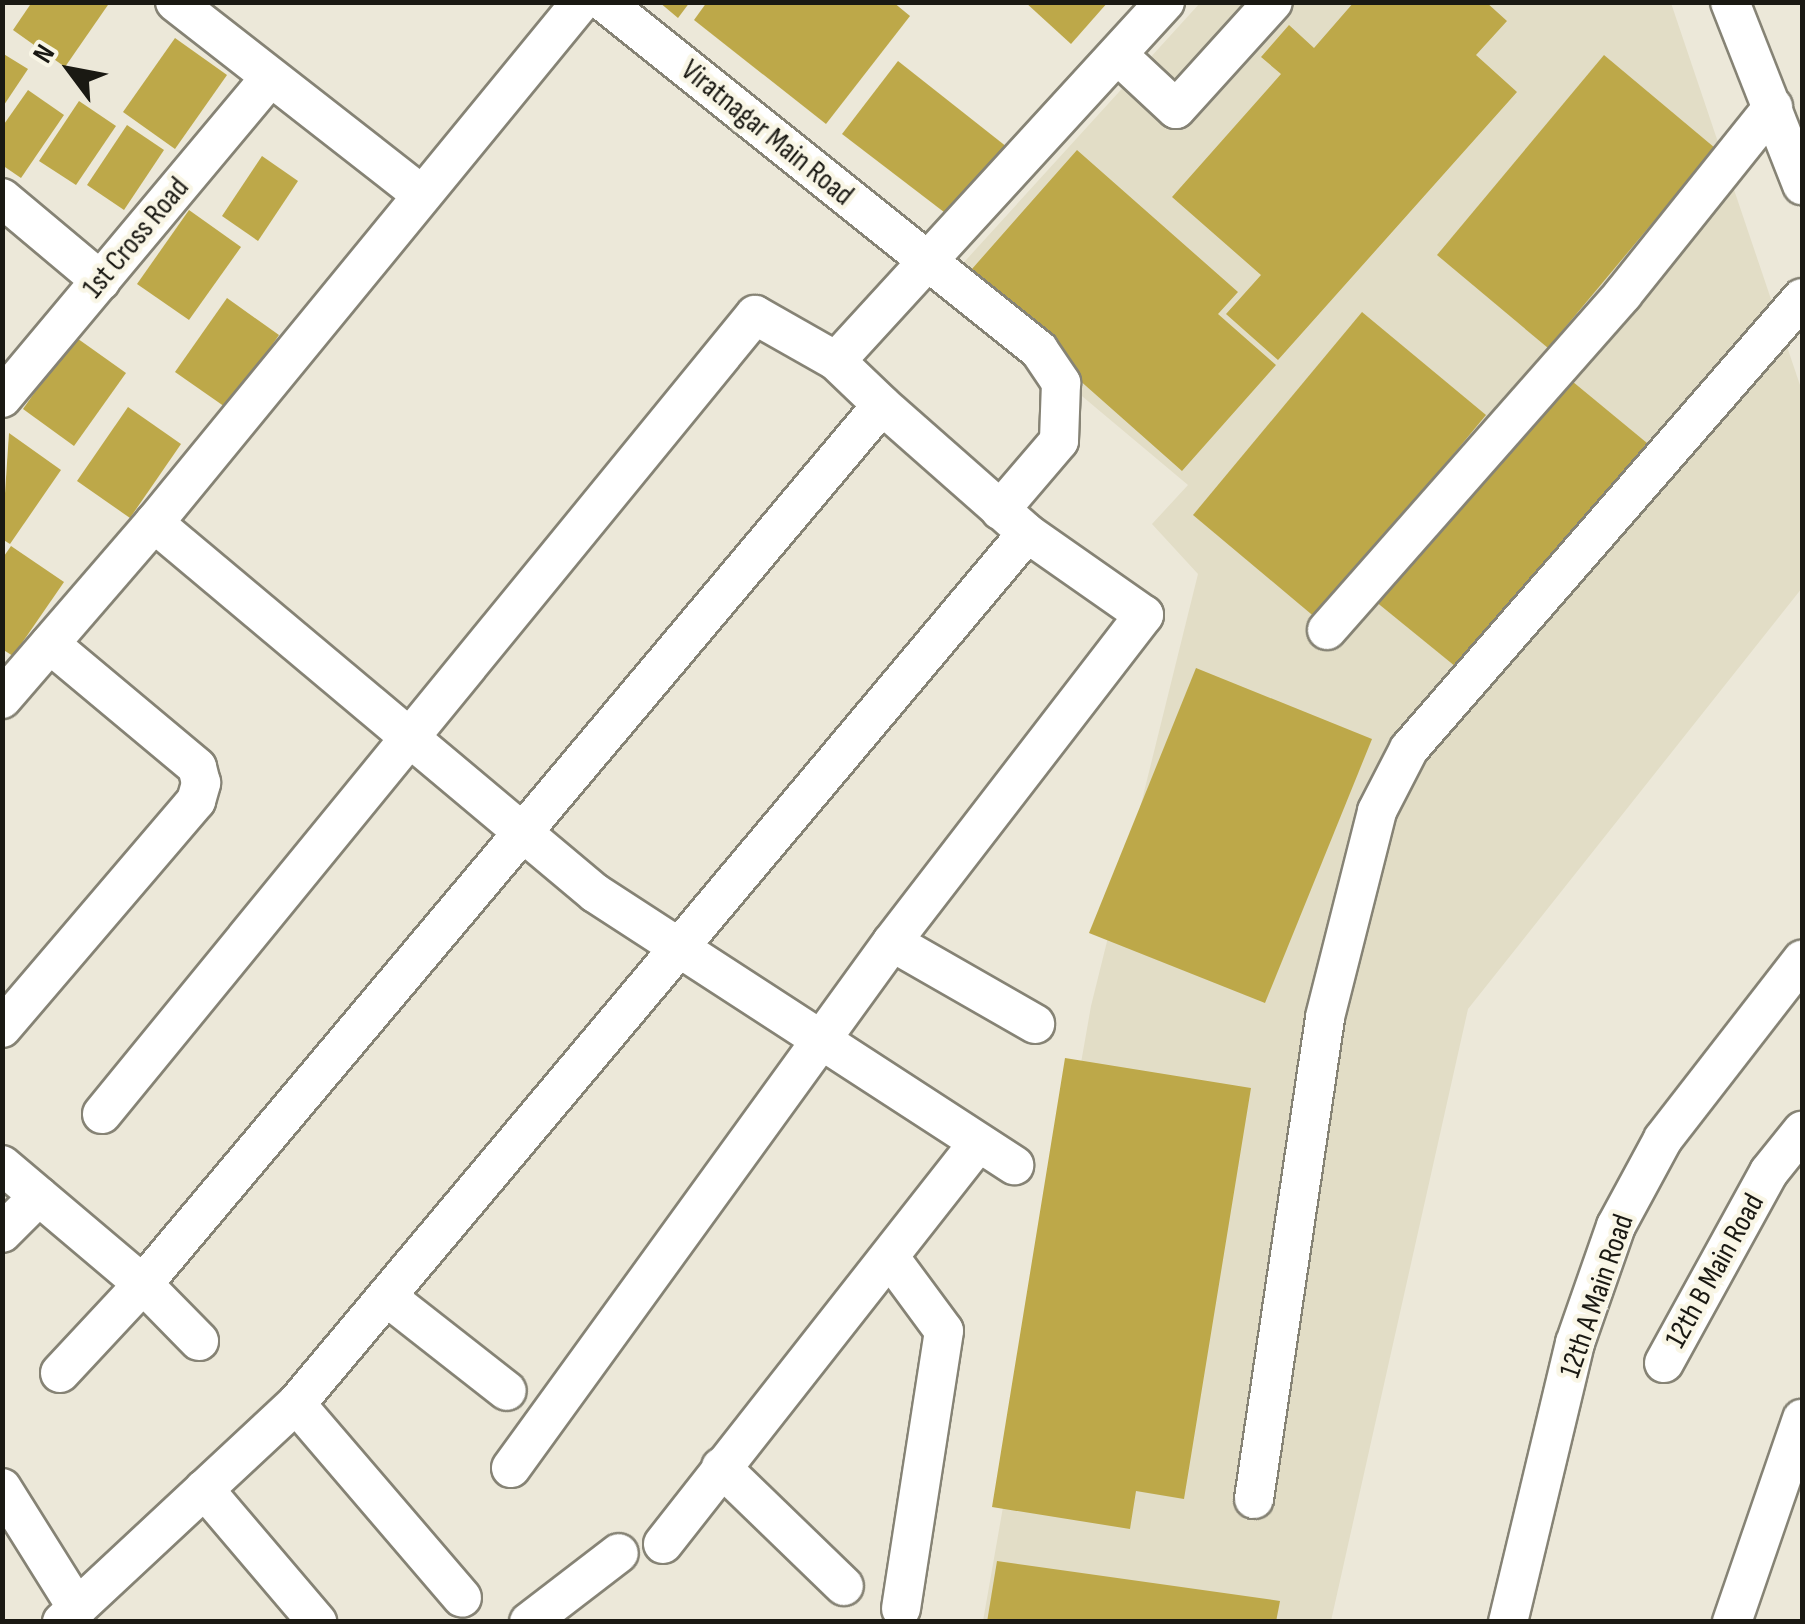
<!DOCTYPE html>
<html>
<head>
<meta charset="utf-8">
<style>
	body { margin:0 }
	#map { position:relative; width:1805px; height:1624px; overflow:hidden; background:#ece8d9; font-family:"Sofia Sans Condensed",sans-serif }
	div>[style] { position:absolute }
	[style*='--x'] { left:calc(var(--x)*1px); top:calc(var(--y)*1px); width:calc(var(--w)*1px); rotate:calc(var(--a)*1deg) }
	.built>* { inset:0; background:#e2ddc6 }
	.building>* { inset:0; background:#bda849 }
	.roads { filter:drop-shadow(2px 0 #868375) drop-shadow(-2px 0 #868375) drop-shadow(0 2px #868375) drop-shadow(0 -2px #868375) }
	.minor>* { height:38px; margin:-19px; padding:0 19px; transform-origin:19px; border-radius:19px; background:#fff }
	span { translate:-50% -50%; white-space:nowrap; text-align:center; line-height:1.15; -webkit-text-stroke:9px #f9f6e6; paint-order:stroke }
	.street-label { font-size:30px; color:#1a1913 }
	.frame { position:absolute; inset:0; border:5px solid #1a1913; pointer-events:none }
	.north { position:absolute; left:20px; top:20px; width:100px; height:100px; -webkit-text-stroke:8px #f9f6e6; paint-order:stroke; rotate:302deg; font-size:28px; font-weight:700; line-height:40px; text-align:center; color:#1a1913 }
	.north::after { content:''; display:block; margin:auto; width:35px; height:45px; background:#1a1913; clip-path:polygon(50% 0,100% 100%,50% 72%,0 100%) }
</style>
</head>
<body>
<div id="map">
	<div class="built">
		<i style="clip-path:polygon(1200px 3px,1671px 3px,1802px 391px,1802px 588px,1468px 1009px,1331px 1621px,983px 1621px,1091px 1006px,1198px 574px,1152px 524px,1188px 485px,946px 282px)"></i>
	</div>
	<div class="building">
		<i style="clip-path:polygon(32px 2px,110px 2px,65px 67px,13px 30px)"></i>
		<i style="clip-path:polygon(659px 2px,690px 2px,678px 18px)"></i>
		<i style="clip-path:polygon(707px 2px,893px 2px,910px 16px,826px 124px,694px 20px)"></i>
		<i style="clip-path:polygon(1025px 2px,1108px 2px,1071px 44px)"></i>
		<i style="clip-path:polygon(1354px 2px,1486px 2px,1507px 21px,1476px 55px,1517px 92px,1278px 360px,1226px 314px,1261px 275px,1172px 197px,1281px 74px,1261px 57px,1289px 25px,1314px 48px)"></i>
		<i style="clip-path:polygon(175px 38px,227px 75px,175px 149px,123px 112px)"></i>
		<i style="clip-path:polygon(2px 53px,28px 69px,2px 108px)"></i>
		<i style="clip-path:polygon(1604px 55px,1715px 148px,1548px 348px,1437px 255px)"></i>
		<i style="clip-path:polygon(898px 61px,1012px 151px,957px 222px,842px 134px)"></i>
		<i style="clip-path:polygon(28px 90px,64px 115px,21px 178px,2px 165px,2px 127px)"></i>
		<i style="clip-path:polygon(79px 101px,116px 126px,76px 185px,39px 161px)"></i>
		<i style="clip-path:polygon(127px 125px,164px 150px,124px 210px,87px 185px)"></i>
		<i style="clip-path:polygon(1077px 150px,1238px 292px,1218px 314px,1276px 365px,1182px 471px,964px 278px)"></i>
		<i style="clip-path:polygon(262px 156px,298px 181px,258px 241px,222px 216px)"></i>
		<i style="clip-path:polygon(189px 210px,241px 247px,189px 320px,137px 284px)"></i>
		<i style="clip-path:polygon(227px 298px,279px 335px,228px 409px,175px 372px)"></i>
		<i style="clip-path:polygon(1362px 312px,1486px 415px,1317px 619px,1193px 515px)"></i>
		<i style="clip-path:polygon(74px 336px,126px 373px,74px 446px,23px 409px)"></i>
		<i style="clip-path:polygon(1561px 372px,1647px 443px,1461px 671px,1375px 601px)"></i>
		<i style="clip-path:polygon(128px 407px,181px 444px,130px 518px,77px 481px)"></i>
		<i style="clip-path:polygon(9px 433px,61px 470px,10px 544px,2px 539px)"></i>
		<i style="clip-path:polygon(11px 546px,64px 582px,13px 656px,2px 649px,2px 559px)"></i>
		<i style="clip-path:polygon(1196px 668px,1372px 739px,1265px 1003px,1089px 933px)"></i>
		<i style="clip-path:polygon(1065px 1058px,1251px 1088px,1184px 1499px,1136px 1491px,1130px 1529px,992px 1507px)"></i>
		<i style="clip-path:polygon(997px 1561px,1280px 1601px,1276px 1622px,987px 1622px)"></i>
	</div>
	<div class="roads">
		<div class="minor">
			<i style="--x:175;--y:2;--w:313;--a:38"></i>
			<i style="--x:581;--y:2;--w:674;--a:129.34"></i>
			<i style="--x:154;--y:523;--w:576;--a:40"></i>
			<i style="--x:595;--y:893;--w:500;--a:33"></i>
			<i style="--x:604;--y:2;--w:557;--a:38.66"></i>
			<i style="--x:1039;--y:350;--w:40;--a:56"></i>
			<i style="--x:1061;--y:383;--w:58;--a:92"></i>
			<i style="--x:1059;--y:441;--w:91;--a:130.5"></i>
			<i style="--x:1730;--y:2;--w:197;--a:68.5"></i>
			<i style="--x:1118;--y:55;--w:79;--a:43"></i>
			<i style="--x:1176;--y:109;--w:144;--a:-47.8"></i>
			<i style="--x:2;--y:198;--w:129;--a:40"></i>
			<i style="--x:2;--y:398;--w:418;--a:-50.1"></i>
			<i style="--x:1327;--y:630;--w:448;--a:-48.6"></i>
			<i style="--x:1623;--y:294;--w:240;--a:-51.3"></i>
			<i style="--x:2;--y:699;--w:233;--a:-49.2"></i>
			<i style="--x:892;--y:942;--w:165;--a:29.8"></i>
			<i style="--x:2;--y:1028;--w:299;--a:-49.5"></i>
			<i style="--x:196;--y:801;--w:19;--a:-74"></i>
			<i style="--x:201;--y:783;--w:16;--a:-104"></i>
			<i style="--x:197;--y:767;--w:192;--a:-140.1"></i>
			<i style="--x:102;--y:1114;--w:1032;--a:-50.74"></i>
			<i style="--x:755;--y:315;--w:93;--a:29.6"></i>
			<i style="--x:2;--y:1165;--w:185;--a:40.2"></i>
			<i style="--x:143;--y:1284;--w:1148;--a:-49.95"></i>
			<i style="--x:882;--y:405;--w:64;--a:-136.3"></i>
			<i style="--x:836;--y:361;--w:487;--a:-47.5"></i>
			<i style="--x:2;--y:1233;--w:52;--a:-45"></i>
			<i style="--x:891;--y:1259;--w:89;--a:53.6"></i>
			<i style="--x:944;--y:1331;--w:281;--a:98.8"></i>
			<i style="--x:387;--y:1297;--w:152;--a:38.1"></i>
			<i style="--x:1664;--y:1363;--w:218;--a:-61.2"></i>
			<i style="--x:1769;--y:1172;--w:53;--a:-51.2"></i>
			<i style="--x:60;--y:1373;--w:122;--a:-47"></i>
			<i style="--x:143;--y:1284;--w:80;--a:45.5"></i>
			<i style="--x:296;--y:1404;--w:255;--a:49.4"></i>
			<i style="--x:721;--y:1467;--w:171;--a:44.1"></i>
			<i style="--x:511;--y:1468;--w:649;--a:-54.08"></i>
			<i style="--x:892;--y:942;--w:413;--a:-52.4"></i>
			<i style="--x:1144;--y:615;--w:143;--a:-145"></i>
			<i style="--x:2;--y:1488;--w:142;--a:58"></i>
			<i style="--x:204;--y:1489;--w:175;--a:49.6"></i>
			<i style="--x:1254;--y:1499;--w:487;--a:-81.6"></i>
			<i style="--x:1325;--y:1017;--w:212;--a:-75.8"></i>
			<i style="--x:1377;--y:811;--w:70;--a:-62.7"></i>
			<i style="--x:1409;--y:749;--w:598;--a:-48.93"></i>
			<i style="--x:663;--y:1544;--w:510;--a:-51.85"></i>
			<i style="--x:62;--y:1622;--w:320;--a:-43"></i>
			<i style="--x:296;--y:1404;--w:1137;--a:-49.99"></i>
			<i style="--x:1027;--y:533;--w:193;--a:-138.6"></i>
			<i style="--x:529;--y:1622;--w:113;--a:-37.5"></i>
			<i style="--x:1508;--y:1622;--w:287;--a:-76.5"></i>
			<i style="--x:1575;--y:1343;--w:124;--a:-70.7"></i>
			<i style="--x:1616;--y:1226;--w:99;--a:-61.6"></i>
			<i style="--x:1663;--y:1139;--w:227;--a:-52.2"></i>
			<i style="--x:1732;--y:1622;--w:215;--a:-71"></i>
		</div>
	</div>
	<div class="street-label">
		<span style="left:767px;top:133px;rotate:39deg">Viratnagar Main Road</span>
		<span style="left:136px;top:238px;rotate:-50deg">1st Cross Road</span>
		<span style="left:1715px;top:1271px;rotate:-61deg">12th B Main Road</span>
		<span style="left:1597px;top:1296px;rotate:-71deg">12th A Main Road</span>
	</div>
	<div class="frame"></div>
	<div class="north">N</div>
</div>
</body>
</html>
